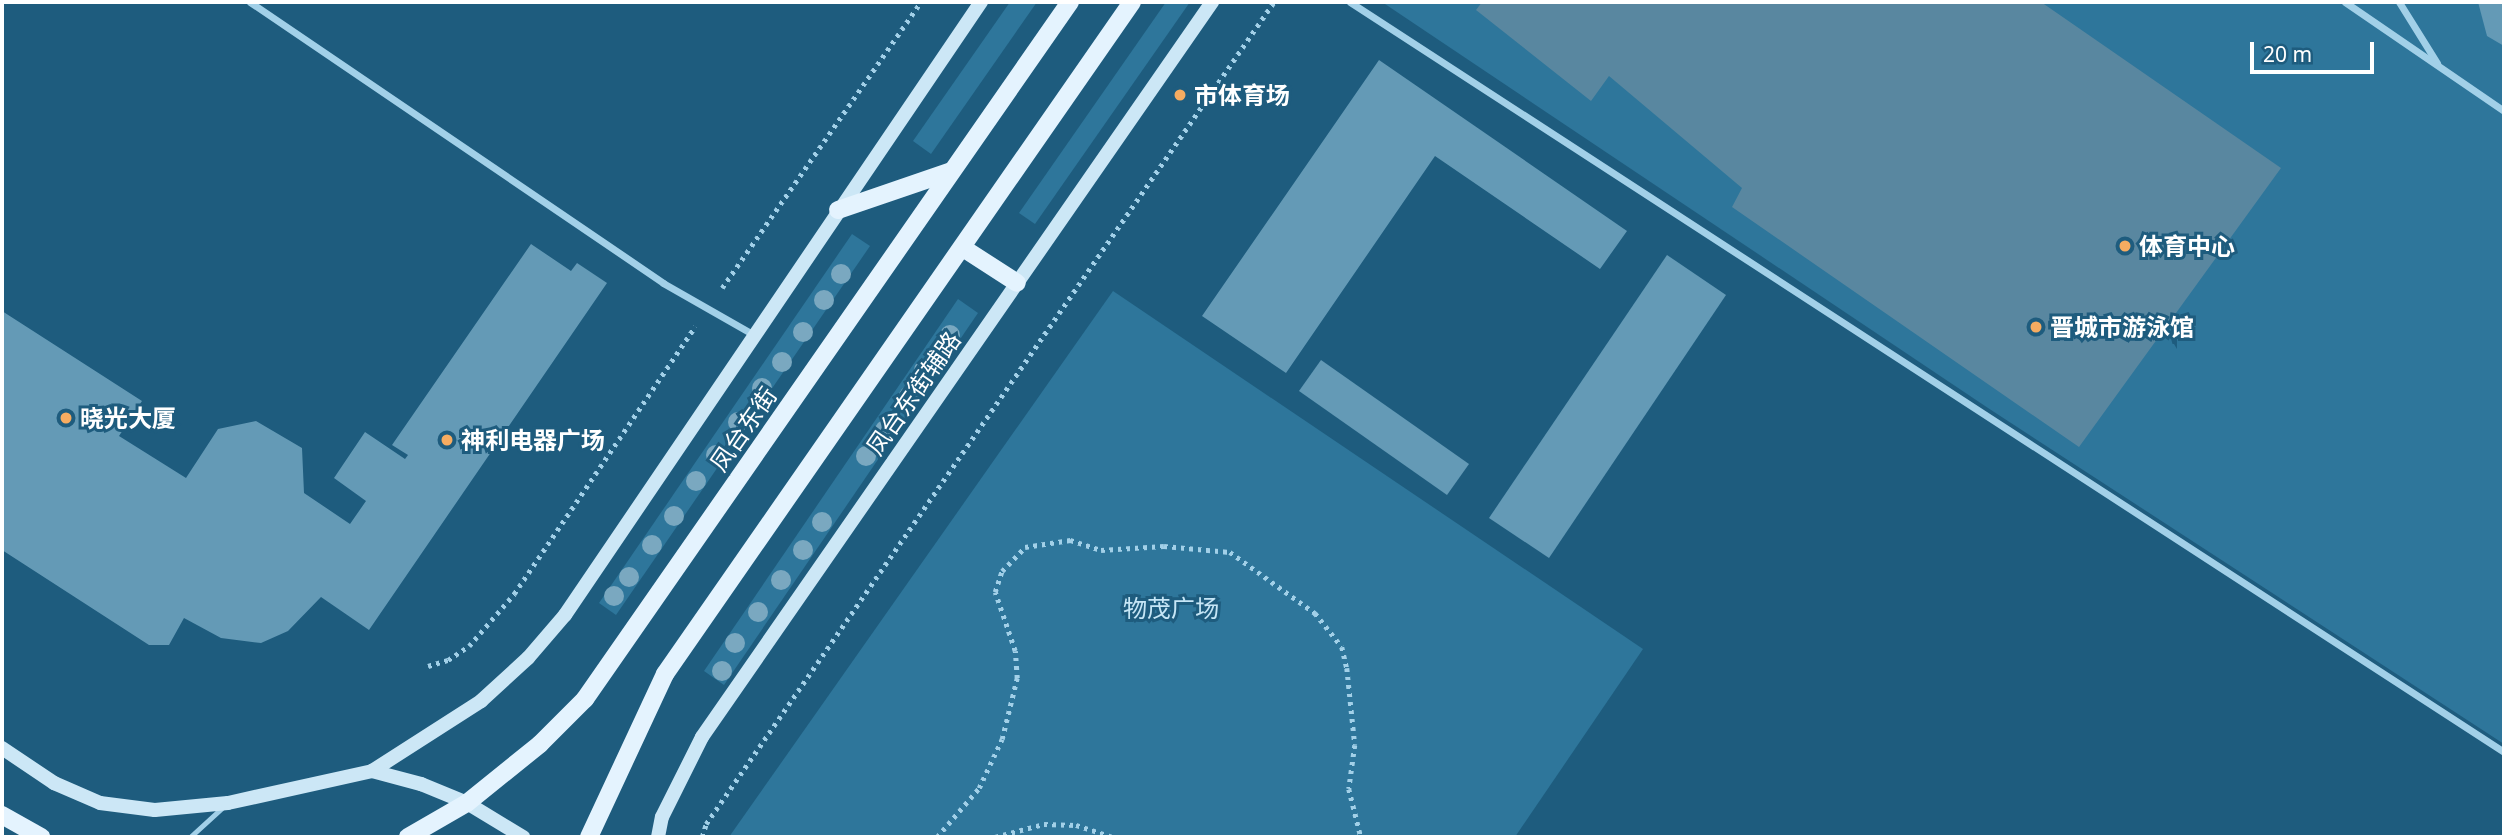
<!DOCTYPE html>
<html>
<head>
<meta charset="utf-8">
<style>
	body { margin:0 }
	#map { position:relative; width:2506px; height:839px; overflow:hidden; background:#1e5c7e; font-family:"Noto Sans","Noto Sans SC",sans-serif }
	div>[style] { position:absolute }
	[style*='--x'] { left:calc(var(--x)*1px); top:calc(var(--y)*1px); width:calc(var(--w)*1px); rotate:calc(var(--a)*1deg) }
	.green>* { inset:0; background:#2e769b }
	.water>* { inset:0; background:#5987a0 }
	.building>* { inset:0; background:#649ab6 }
	.path>* { height:4.5px; margin-top:-2.25px; transform-origin:0; background:repeating-linear-gradient(90deg,#a2d0e8 0 3.5px,transparent 0 8.5px) }
	.service>* { height:5px; margin:-2.5px; padding:0 2.5px; transform-origin:2.5px; border-radius:2.5px; background:#a2d0e8 }
	.minor>* { height:7px; margin:-3.5px; padding:0 3.5px; transform-origin:3.5px; border-radius:3.5px; background:#a2d0e8 }
	.secondary>* { height:14px; margin:-7px; padding:0 7px; transform-origin:7px; border-radius:7px; background:#cce7f6 }
	.primary>* { height:18px; margin:-9px; padding:0 9px; transform-origin:9px; border-radius:9px; background:#e4f3fe }
	.trees>* { width:20px; height:20px; margin:-10px; border-radius:50%; background:#7aa8c0 }
	.dots>* { width:19px; height:19px; translate:-50% -50%; box-sizing:border-box; border:4px solid #1e5c7e; border-radius:50% }
	span { translate:-50% -50%; white-space:nowrap; text-align:center; line-height:1.15; -webkit-text-stroke:6px #1e5c7e; paint-order:stroke }
	.poi-label { font-size:24px; color:#fff; font-weight:700 }
	.left { translate:0 -50%; text-align:left }
	.street-label { font-size:24px; color:#fff }
	.park-label { font-size:24px; color:#c6e6f6 }
	.frame { position:absolute; inset:0; border:4px solid #fff; pointer-events:none }
	.scale { position:absolute; left:2250px; top:42px; width:124px; height:32px; box-sizing:border-box; border:4px solid #fff; border-top:0; padding-left:9px; font-size:21px; line-height:24px; white-space:nowrap; color:#fff; -webkit-text-stroke:5px #1e5c7e; paint-order:stroke }
</style>
</head>
<body>
<div id="map">
	<div class="green">
		<i style="clip-path:polygon(1010px 2px,1037px 2px,931px 154px,913px 141px)"></i>
		<i style="clip-path:polygon(1166px 2px,1190px 2px,1035px 224px,1019px 213px)"></i>
		<i style="clip-path:polygon(1382px 2px,2504px 2px,2504px 744px,1988px 408px)"></i>
		<i style="clip-path:polygon(852px 234px,870px 246px,616px 615px,599px 603px)"></i>
		<i style="clip-path:polygon(1113px 291px,1643px 649px,1515px 837px,729px 837px)"></i>
		<i style="clip-path:polygon(958px 299px,978px 313px,724px 685px,704px 671px)"></i>
	</div>
	<div class="water">
		<i style="clip-path:polygon(1482px 2px,2041px 2px,2281px 168px,2079px 447px,1732px 207px,1742px 188px,1609px 76px,1591px 101px,1476px 10px)"></i>
	</div>
	<div class="building">
		<i style="clip-path:polygon(2478px 2px,2504px 2px,2504px 46px,2487px 36px)"></i>
		<i style="clip-path:polygon(1379px 60px,1627px 231px,1600px 269px,1435px 156px,1286px 373px,1202px 316px)"></i>
		<i style="clip-path:polygon(531px 244px,571px 271px,577px 263px,607px 283px,369px 630px,321px 597px,288px 631px,261px 643px,221px 638px,184px 618px,169px 645px,149px 645px,2px 550px,2px 311px,142px 401px,119px 436px,186px 478px,218px 429px,256px 421px,302px 448px,304px 493px,350px 524px,366px 501px,334px 478px,365px 432px,405px 459px,408px 455px,392px 445px)"></i>
		<i style="clip-path:polygon(1667px 255px,1726px 295px,1549px 558px,1489px 518px)"></i>
		<i style="clip-path:polygon(1321px 360px,1469px 464px,1447px 495px,1299px 391px)"></i>
	</div>
	<div class="path">
		<i style="--x:722;--y:288;--w:348;--a:-55.2"></i>
		<i style="--x:428;--y:666;--w:21;--a:-17"></i>
		<i style="--x:448;--y:660;--w:25;--a:-34"></i>
		<i style="--x:469;--y:646;--w:69;--a:-49.1"></i>
		<i style="--x:514;--y:594;--w:323;--a:-55.9"></i>
		<i style="--x:702;--y:837;--w:14;--a:-73"></i>
		<i style="--x:706;--y:824;--w:999;--a:-55.36"></i>
		<i style="--x:937;--y:837;--w:65;--a:-49.4"></i>
		<i style="--x:979;--y:788;--w:54;--a:-64.9"></i>
		<i style="--x:1002;--y:739;--w:63;--a:-76.2"></i>
		<i style="--x:1017;--y:678;--w:27;--a:-94"></i>
		<i style="--x:1015;--y:651;--w:62;--a:-108.7"></i>
		<i style="--x:995;--y:592;--w:22;--a:-72"></i>
		<i style="--x:1002;--y:571;--w:33;--a:-46"></i>
		<i style="--x:1025;--y:547;--w:46;--a:-8.8"></i>
		<i style="--x:1070;--y:540;--w:33;--a:18"></i>
		<i style="--x:1101;--y:550;--w:63;--a:-3.6"></i>
		<i style="--x:1164;--y:546;--w:66;--a:5.2"></i>
		<i style="--x:1230;--y:552;--w:105;--a:35.7"></i>
		<i style="--x:1315;--y:613;--w:43;--a:51.5"></i>
		<i style="--x:1342;--y:647;--w:22;--a:77"></i>
		<i style="--x:1347;--y:668;--w:77;--a:84.1"></i>
		<i style="--x:1355;--y:745;--w:44;--a:97.8"></i>
		<i style="--x:1349;--y:789;--w:49;--a:76"></i>
		<i style="--x:995;--y:837;--w:51;--a:-14.9"></i>
		<i style="--x:1044;--y:824;--w:32;--a:2"></i>
		<i style="--x:1076;--y:825;--w:39;--a:18"></i>
	</div>
	<div class="service">
		<i style="--x:190;--y:837;--w:45;--a:-42.3"></i>
	</div>
	<div class="minor">
		<i style="--x:250;--y:2;--w:500;--a:34.2"></i>
		<i style="--x:663;--y:283;--w:105;--a:29.7"></i>
		<i style="--x:1350;--y:2;--w:1376;--a:33.02"></i>
		<i style="--x:2345;--y:2;--w:193;--a:34.4"></i>
		<i style="--x:2399;--y:2;--w:72;--a:58.1"></i>
	</div>
	<div class="secondary">
		<i style="--x:2;--y:748;--w:63;--a:33.9"></i>
		<i style="--x:54;--y:783;--w:50;--a:23.5"></i>
		<i style="--x:100;--y:803;--w:55;--a:7.3"></i>
		<i style="--x:155;--y:810;--w:73;--a:-5.5"></i>
		<i style="--x:228;--y:803;--w:148;--a:-12.5"></i>
		<i style="--x:372;--y:771;--w:130;--a:-32.7"></i>
		<i style="--x:481;--y:701;--w:64;--a:-42.5"></i>
		<i style="--x:528;--y:658;--w:57;--a:-49.3"></i>
		<i style="--x:565;--y:615;--w:741;--a:-55.84"></i>
		<i style="--x:372;--y:771;--w:51;--a:14.9"></i>
		<i style="--x:421;--y:784;--w:50;--a:22.4"></i>
		<i style="--x:467;--y:803;--w:66;--a:31.3"></i>
		<i style="--x:658;--y:837;--w:20;--a:-79"></i>
		<i style="--x:662;--y:817;--w:89;--a:-63.4"></i>
		<i style="--x:702;--y:737;--w:895;--a:-55.24"></i>
	</div>
	<div class="primary">
		<i style="--x:838;--y:210;--w:120;--a:-18.9"></i>
		<i style="--x:963;--y:248;--w:64;--a:32.9"></i>
		<i style="--x:2;--y:815;--w:45;--a:29.4"></i>
		<i style="--x:408;--y:837;--w:68;--a:-30"></i>
		<i style="--x:467;--y:803;--w:94;--a:-38.9"></i>
		<i style="--x:540;--y:744;--w:64;--a:-45"></i>
		<i style="--x:585;--y:699;--w:849;--a:-55.17"></i>
		<i style="--x:589;--y:837;--w:180;--a:-65"></i>
		<i style="--x:665;--y:674;--w:818;--a:-55.2"></i>
	</div>
	<div class="trees">
		<i style="left:841px;top:274px"></i>
		<i style="left:824px;top:300px"></i>
		<i style="left:803px;top:332px"></i>
		<i style="left:950px;top:335px"></i>
		<i style="left:782px;top:362px"></i>
		<i style="left:924px;top:370px"></i>
		<i style="left:762px;top:388px"></i>
		<i style="left:909px;top:396px"></i>
		<i style="left:738px;top:422px"></i>
		<i style="left:885px;top:430px"></i>
		<i style="left:716px;top:455px"></i>
		<i style="left:866px;top:456px"></i>
		<i style="left:696px;top:481px"></i>
		<i style="left:674px;top:516px"></i>
		<i style="left:822px;top:522px"></i>
		<i style="left:652px;top:545px"></i>
		<i style="left:803px;top:550px"></i>
		<i style="left:629px;top:577px"></i>
		<i style="left:781px;top:580px"></i>
		<i style="left:614px;top:596px"></i>
		<i style="left:758px;top:612px"></i>
		<i style="left:735px;top:643px"></i>
		<i style="left:722px;top:671px"></i>
	</div>
	<div class="dots">
		<i style="left:1180px;top:95px;background:#f6ac61"></i>
		<i style="left:2125px;top:246px;background:#f6ac61"></i>
		<i style="left:2036px;top:327px;background:#f6ac61"></i>
		<i style="left:66px;top:418px;background:#f6ac61"></i>
		<i style="left:447px;top:440px;background:#f6ac61"></i>
	</div>
	<div class="poi-label">
		<span class="left" style="left:1194px;top:95px">市体育场</span>
		<span class="left" style="left:2139px;top:246px">体育中心</span>
		<span class="left" style="left:2050px;top:327px">晋城市游泳馆</span>
		<span class="left" style="left:80px;top:418px">晓光大厦</span>
		<span class="left" style="left:461px;top:440px">神利电器广场</span>
	</div>
	<div class="street-label">
		<span style="left:913px;top:393px;rotate:-55deg">凤台东街辅路</span>
		<span style="left:743px;top:429px;rotate:-55deg">凤台东街</span>
	</div>
	<div class="park-label">
		<span style="left:1171px;top:608px">物茂广场</span>
	</div>
	<div class="frame"></div>
	<div class="scale">20 m</div>
</div>
</body>
</html>
